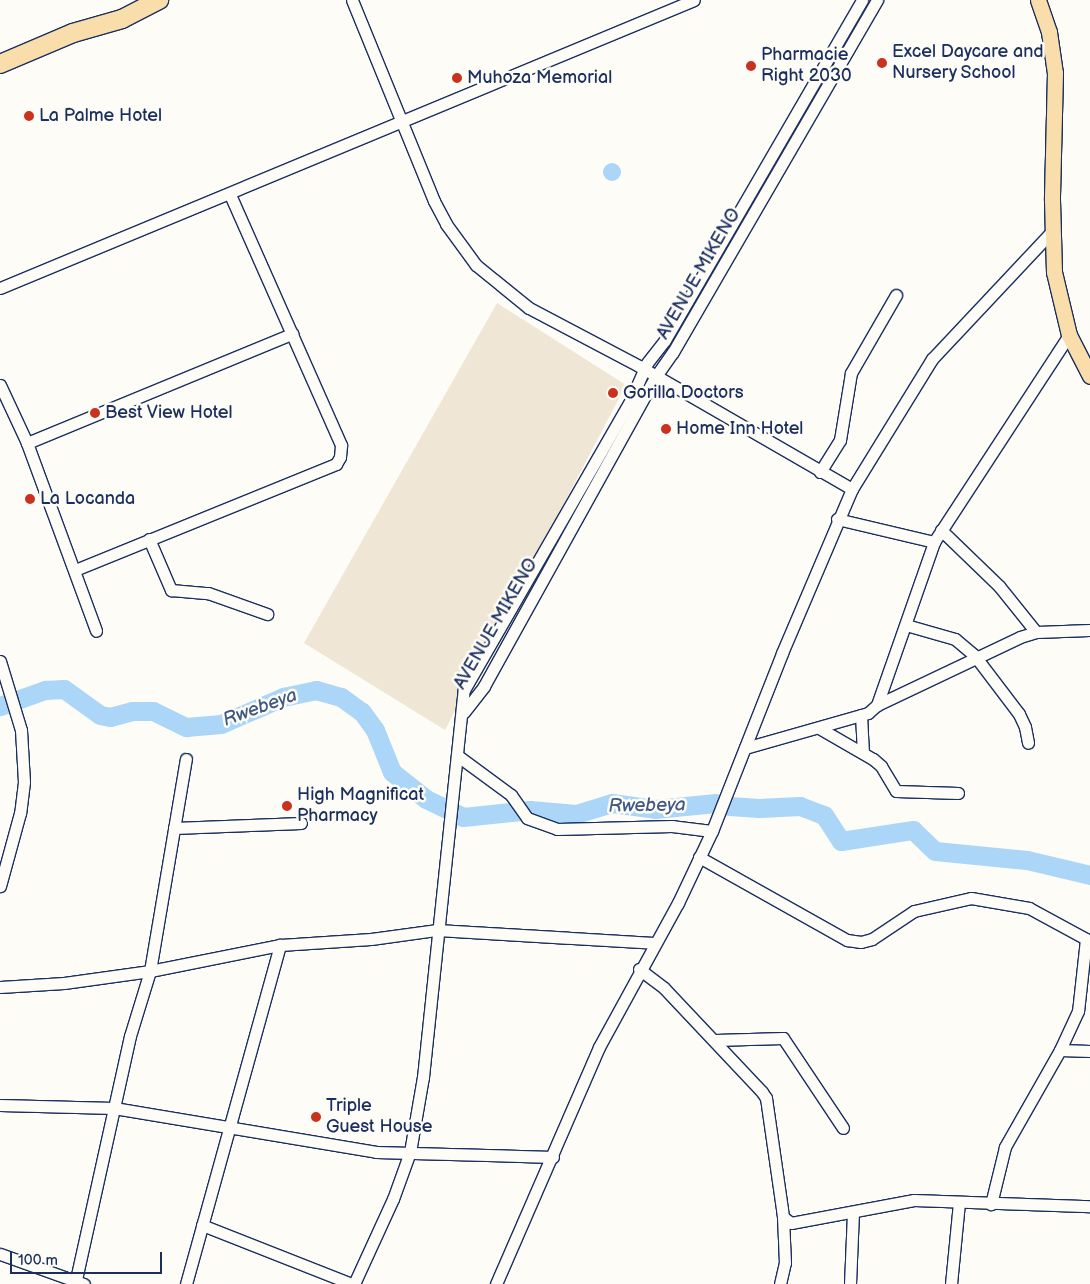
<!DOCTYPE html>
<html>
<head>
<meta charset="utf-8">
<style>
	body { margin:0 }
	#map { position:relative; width:1090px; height:1284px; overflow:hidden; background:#fdfcf7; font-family:"Balsamiq Sans",sans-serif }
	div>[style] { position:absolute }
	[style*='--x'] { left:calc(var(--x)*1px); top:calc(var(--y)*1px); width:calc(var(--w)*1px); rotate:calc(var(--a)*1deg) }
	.built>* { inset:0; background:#f0e6d5 }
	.water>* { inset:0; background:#acd6f7 }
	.round { border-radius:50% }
	.river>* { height:19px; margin:-9.5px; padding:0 9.5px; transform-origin:9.5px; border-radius:9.5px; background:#acd6f7 }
	.roads { filter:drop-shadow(1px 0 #1b2f5e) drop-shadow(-1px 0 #1b2f5e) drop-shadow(0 1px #1b2f5e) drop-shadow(0 -1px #1b2f5e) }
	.minor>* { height:11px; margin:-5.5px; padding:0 5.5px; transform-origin:5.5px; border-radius:5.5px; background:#fdfcf7 }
	.major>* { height:15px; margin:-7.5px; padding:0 7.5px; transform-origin:7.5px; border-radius:7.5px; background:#f9deab }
	.highway>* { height:18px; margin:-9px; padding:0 9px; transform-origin:9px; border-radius:9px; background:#f9deab }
	.dots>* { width:14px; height:14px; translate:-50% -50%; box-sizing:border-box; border:2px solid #fdfcf7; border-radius:50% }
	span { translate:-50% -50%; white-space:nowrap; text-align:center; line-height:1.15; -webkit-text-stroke:5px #fdfcf7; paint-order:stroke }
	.poi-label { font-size:18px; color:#1b2f5e }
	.left { translate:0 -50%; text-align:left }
	.street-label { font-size:18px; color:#1b2f5e }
	.water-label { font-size:19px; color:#3f5984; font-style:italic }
	.scale { position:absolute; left:10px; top:1252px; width:152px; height:22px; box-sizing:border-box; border:2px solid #1b2f5e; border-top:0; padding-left:6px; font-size:15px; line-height:18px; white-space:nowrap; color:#1b2f5e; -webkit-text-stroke:4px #fdfcf7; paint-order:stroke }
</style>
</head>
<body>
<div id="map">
	<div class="built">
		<i style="clip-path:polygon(497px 303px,626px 385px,445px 730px,304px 643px)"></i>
	</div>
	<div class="water">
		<i class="round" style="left:603px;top:163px;width:18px;height:18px"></i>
	</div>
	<div class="river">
		<i style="--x:0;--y:706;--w:48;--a:-19.6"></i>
		<i style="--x:45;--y:690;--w:19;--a:-3"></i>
		<i style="--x:64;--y:689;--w:44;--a:35.8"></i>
		<i style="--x:100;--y:715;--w:10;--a:11"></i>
		<i style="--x:110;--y:717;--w:23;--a:-15"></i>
		<i style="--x:132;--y:711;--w:21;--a:0"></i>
		<i style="--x:153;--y:711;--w:37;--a:26"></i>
		<i style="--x:186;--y:727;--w:35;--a:-5"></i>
		<i style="--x:221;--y:724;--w:68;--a:-23.5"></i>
		<i style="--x:283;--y:697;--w:34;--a:-12"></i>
		<i style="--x:316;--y:690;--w:26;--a:16"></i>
		<i style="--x:341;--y:697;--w:26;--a:36"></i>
		<i style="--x:362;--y:712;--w:22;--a:54"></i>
		<i style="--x:375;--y:730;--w:45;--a:68"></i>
		<i style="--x:392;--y:772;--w:43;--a:38.5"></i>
		<i style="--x:426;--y:799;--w:41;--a:25.9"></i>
		<i style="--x:463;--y:817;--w:67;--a:-6"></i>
		<i style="--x:530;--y:810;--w:46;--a:5"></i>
		<i style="--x:576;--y:814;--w:38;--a:-17"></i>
		<i style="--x:612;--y:803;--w:43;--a:7.9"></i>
		<i style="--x:655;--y:809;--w:61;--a:-5.6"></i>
		<i style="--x:729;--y:806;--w:30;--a:4"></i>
		<i style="--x:759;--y:808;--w:41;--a:-2.8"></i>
		<i style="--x:800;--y:806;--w:26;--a:21"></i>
		<i style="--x:824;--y:815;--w:31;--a:57"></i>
		<i style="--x:841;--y:841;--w:73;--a:-8.7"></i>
		<i style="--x:913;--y:830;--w:30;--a:44"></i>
		<i style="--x:935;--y:851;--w:92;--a:5.6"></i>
		<i style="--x:1027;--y:860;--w:65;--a:13.4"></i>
	</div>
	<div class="roads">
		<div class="minor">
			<i style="--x:352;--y:0;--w:217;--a:67.8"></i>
			<i style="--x:434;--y:201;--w:26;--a:62"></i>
			<i style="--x:446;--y:224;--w:51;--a:53.8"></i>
			<i style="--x:476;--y:265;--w:68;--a:39.1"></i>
			<i style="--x:529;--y:308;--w:124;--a:27.8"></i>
			<i style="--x:639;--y:366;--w:246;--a:30"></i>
			<i style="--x:0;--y:288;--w:751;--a:-22.54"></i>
			<i style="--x:0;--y:385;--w:64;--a:65"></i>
			<i style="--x:27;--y:443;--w:200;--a:69.8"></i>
			<i style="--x:27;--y:443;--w:287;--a:-22.4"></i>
			<i style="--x:820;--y:472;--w:38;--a:-58"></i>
			<i style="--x:840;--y:440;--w:68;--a:-80.7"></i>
			<i style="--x:851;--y:373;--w:90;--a:-60"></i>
			<i style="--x:837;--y:519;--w:100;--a:13.3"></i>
			<i style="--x:941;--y:530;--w:81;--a:44"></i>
			<i style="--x:999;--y:586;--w:59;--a:51.2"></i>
			<i style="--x:149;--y:539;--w:56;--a:66.7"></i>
			<i style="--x:171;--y:590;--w:37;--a:5"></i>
			<i style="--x:208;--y:593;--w:63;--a:19.6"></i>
			<i style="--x:75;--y:570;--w:282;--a:-22.1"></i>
			<i style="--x:336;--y:464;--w:8;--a:-60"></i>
			<i style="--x:340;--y:457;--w:12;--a:-85"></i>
			<i style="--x:341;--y:445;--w:274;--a:-113.9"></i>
			<i style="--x:906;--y:625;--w:51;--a:15.9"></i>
			<i style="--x:955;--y:639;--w:26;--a:40"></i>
			<i style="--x:975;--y:656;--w:73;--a:52.8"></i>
			<i style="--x:1019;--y:714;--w:14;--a:65"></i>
			<i style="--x:1025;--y:727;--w:16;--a:79"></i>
			<i style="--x:0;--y:661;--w:72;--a:73.1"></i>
			<i style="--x:21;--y:730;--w:52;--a:86.7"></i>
			<i style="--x:24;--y:782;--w:31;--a:97"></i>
			<i style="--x:20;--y:813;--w:76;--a:105.3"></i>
			<i style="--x:877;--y:705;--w:158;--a:-25.4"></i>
			<i style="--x:1020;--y:637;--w:17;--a:-17"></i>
			<i style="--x:1036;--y:632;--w:54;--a:-2.1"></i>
			<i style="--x:464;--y:712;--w:33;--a:-52"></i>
			<i style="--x:484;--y:686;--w:355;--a:-61"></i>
			<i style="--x:656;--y:376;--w:29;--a:-55"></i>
			<i style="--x:673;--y:352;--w:407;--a:-59.9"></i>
			<i style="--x:861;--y:715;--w:37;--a:87"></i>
			<i style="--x:819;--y:728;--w:62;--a:29.9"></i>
			<i style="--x:873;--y:759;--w:11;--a:41"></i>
			<i style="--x:881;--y:766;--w:29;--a:59"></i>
			<i style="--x:896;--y:791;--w:62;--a:1.8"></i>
			<i style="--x:745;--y:748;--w:128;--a:-15.9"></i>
			<i style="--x:868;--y:713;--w:12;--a:-42"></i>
			<i style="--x:877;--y:705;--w:173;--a:-70.7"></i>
			<i style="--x:934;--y:542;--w:247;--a:-56.9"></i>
			<i style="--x:458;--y:756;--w:66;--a:36.3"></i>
			<i style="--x:511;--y:795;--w:28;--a:55"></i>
			<i style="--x:527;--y:818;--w:32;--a:20"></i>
			<i style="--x:557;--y:829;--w:115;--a:-1.5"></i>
			<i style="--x:672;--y:826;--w:40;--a:7.1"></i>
			<i style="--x:174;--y:828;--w:127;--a:-2.3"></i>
			<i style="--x:699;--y:857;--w:170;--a:29.3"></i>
			<i style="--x:847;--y:940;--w:14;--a:8"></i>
			<i style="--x:861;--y:942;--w:11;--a:-15"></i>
			<i style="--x:872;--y:939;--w:50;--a:-33.7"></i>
			<i style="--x:914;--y:911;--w:58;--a:-12.8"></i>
			<i style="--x:971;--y:898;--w:59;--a:9.8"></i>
			<i style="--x:1029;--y:908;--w:65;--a:28.5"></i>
			<i style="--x:1086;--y:939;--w:72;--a:96.3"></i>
			<i style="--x:1078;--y:1011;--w:43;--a:114.8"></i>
			<i style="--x:1060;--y:1050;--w:112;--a:119.6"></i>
			<i style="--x:1005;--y:1147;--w:59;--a:103.8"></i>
			<i style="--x:639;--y:969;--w:31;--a:37"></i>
			<i style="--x:664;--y:988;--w:143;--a:46.7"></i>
			<i style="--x:762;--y:1092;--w:7;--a:56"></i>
			<i style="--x:766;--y:1098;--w:112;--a:81.8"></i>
			<i style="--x:782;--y:1209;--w:8;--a:83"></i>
			<i style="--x:783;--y:1217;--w:10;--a:37"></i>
			<i style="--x:791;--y:1223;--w:125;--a:-10.6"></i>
			<i style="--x:914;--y:1200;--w:176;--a:2"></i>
			<i style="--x:0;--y:987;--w:64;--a:-3.6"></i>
			<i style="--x:64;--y:983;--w:87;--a:-7.9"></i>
			<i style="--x:150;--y:971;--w:133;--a:-11.3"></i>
			<i style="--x:280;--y:945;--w:91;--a:-3.8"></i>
			<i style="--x:371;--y:939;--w:67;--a:-7.8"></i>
			<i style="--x:437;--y:930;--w:217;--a:3.4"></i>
			<i style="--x:715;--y:1040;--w:68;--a:-1.7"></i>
			<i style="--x:783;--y:1038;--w:108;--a:56.3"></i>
			<i style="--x:1060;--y:1050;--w:30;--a:2"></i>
			<i style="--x:0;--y:1105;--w:114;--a:1.5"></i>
			<i style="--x:114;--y:1108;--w:266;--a:9.5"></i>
			<i style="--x:376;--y:1152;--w:177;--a:1.6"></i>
			<i style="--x:202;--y:1225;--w:161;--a:21.5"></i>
			<i style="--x:0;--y:1254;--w:89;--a:19.7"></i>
			<i style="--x:75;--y:1284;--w:254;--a:-77.5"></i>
			<i style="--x:130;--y:1036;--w:68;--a:-72.9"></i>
			<i style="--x:150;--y:971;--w:215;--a:-80.4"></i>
			<i style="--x:186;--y:1284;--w:352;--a:-74.5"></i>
			<i style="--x:354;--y:1284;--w:94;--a:-65.4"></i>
			<i style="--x:393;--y:1199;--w:50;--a:-70.1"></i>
			<i style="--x:410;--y:1152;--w:76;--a:-80.2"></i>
			<i style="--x:423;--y:1077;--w:389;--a:-84"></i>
			<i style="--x:464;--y:690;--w:336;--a:-60.1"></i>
			<i style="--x:631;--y:399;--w:39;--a:-66"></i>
			<i style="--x:647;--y:363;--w:29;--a:-52"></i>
			<i style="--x:665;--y:340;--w:393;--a:-59.9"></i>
			<i style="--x:496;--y:1284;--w:258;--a:-66.5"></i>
			<i style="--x:599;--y:1047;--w:164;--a:-61.3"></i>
			<i style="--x:678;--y:903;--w:80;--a:-64.7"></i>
			<i style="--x:712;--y:831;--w:191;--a:-68.5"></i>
			<i style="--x:782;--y:653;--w:178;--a:-66.9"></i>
			<i style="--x:852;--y:489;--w:153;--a:-58.4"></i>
			<i style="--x:932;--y:359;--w:175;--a:-46.8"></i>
			<i style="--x:780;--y:1284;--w:22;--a:-77"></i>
			<i style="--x:785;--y:1263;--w:46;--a:-92.5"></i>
			<i style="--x:850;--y:1284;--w:71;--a:-87.6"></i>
			<i style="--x:951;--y:1284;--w:82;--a:-84.4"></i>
		</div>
		<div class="major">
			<i style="--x:1038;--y:0;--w:34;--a:71"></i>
			<i style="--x:1049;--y:32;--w:41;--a:81.7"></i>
			<i style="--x:1055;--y:73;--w:127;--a:91.4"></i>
			<i style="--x:1052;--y:200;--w:72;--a:88.4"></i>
			<i style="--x:1054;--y:272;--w:65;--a:76.6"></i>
			<i style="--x:1069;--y:335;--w:46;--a:62.9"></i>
		</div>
		<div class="highway">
			<i style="--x:0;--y:64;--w:79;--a:-23"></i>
			<i style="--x:73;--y:33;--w:51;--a:-15.9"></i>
			<i style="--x:122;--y:19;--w:42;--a:-27.2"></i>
		</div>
	</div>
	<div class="dots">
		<i style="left:882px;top:63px;background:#c8321e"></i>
		<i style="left:751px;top:66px;background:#c8321e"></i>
		<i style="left:457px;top:78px;background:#c8321e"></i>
		<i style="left:29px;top:116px;background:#c8321e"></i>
		<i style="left:613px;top:393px;background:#c8321e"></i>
		<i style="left:95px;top:413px;background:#c8321e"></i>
		<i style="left:666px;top:429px;background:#c8321e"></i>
		<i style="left:30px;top:499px;background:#c8321e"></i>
		<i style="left:287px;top:806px;background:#c8321e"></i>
		<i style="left:316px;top:1117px;background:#c8321e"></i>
	</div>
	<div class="poi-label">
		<span class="left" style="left:892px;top:63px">Excel Daycare and<br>Nursery School</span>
		<span class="left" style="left:761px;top:66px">Pharmacie<br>Right 2030</span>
		<span class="left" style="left:467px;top:78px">Muhoza Memorial</span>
		<span class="left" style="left:39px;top:116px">La Palme Hotel</span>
		<span class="left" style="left:623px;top:393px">Gorilla Doctors</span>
		<span class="left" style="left:105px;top:413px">Best View Hotel</span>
		<span class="left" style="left:676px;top:429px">Home Inn Hotel</span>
		<span class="left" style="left:40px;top:499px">La Locanda</span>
		<span class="left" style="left:297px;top:806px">High Magnificat<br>Pharmacy</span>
		<span class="left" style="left:326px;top:1117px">Triple<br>Guest House</span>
	</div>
	<div class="street-label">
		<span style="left:699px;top:274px;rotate:-60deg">AVENUE MIKENO</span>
		<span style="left:496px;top:624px;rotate:-60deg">AVENUE MIKENO</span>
	</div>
	<div class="water-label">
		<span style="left:260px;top:708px;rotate:-20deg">Rwebeya</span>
		<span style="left:647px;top:806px;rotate:-1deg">Rwebeya</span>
	</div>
	<div class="scale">100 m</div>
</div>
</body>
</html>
